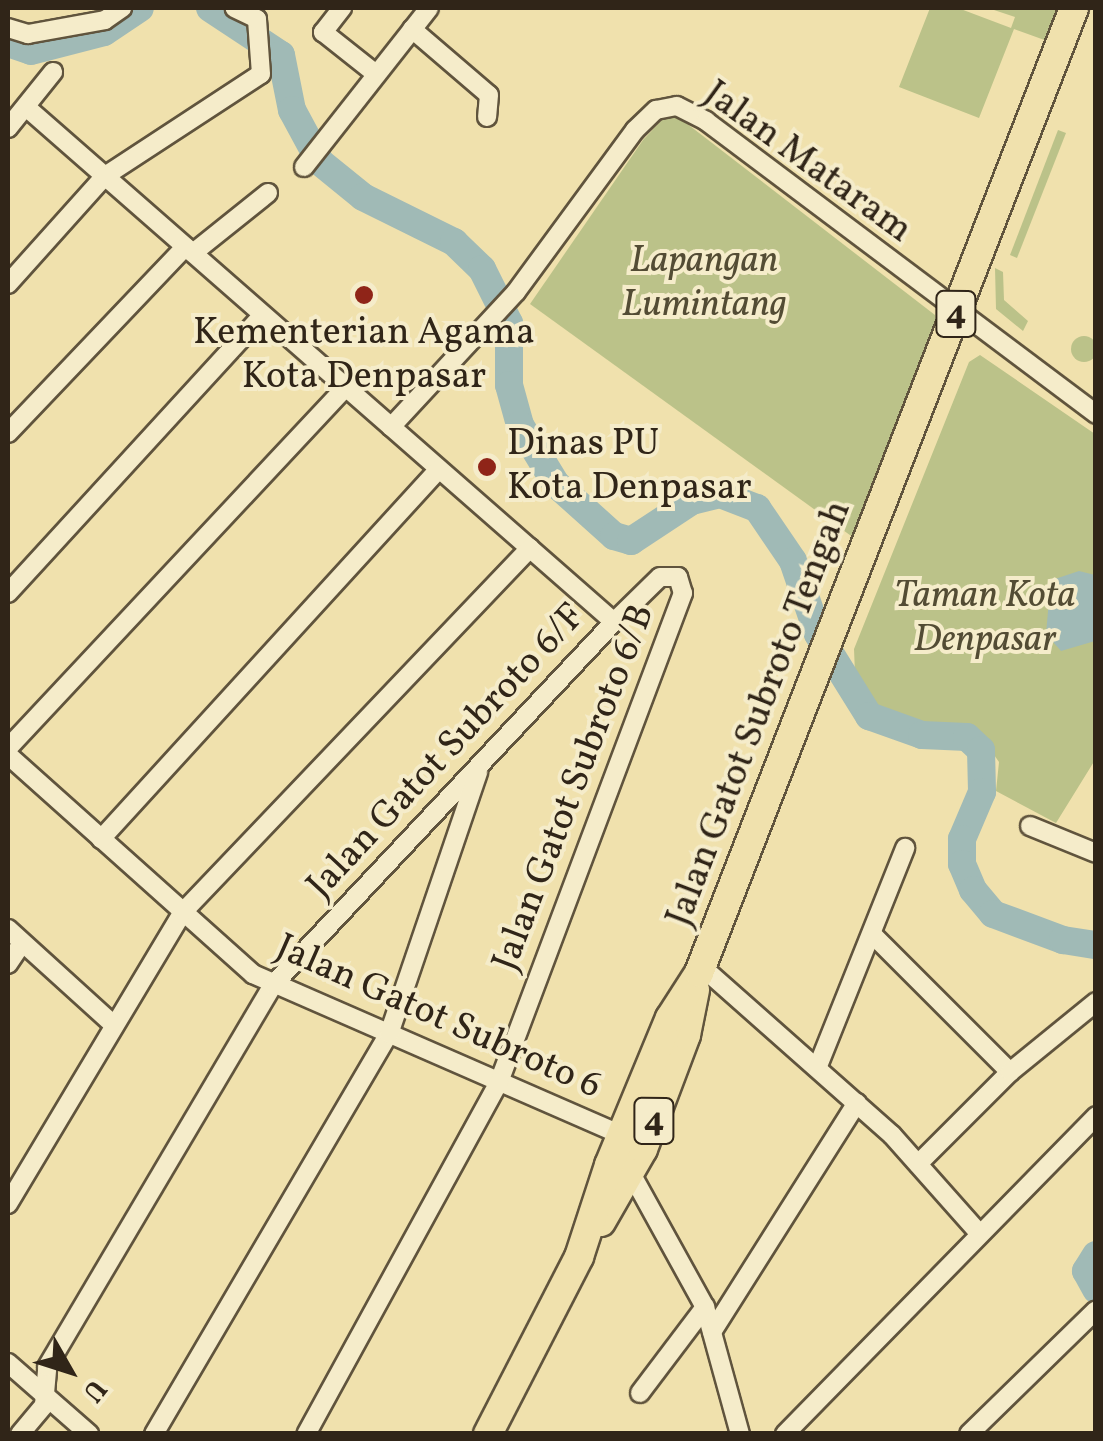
<!DOCTYPE html>
<html>
<head>
<meta charset="utf-8">
<style>
	body { margin:0 }
	#map { position:relative; width:1103px; height:1441px; overflow:hidden; background:#f0e1ad; font-family:Vollkorn,serif }
	div>[style] { position:absolute }
	[style*='--x'] { left:calc(var(--x)*1px); top:calc(var(--y)*1px); width:calc(var(--w)*1px); rotate:calc(var(--a)*1deg) }
	.green>* { inset:0; background:#bbc289 }
	.round { border-radius:50% }
	.water>* { inset:0; background:#a0bab6 }
	.river>* { height:28px; margin:-14px; padding:0 14px; transform-origin:14px; border-radius:14px; background:#a0bab6 }
	.roads { filter:drop-shadow(2px 0 #60543d) drop-shadow(-2px 0 #60543d) drop-shadow(0 2px #60543d) drop-shadow(0 -2px #60543d) }
	.minor>* { height:18px; margin:-9px; padding:0 9px; transform-origin:9px; border-radius:9px; background:#f5ecca }
	.trunk>* { height:28px; margin:-14px; padding:0 14px; transform-origin:14px; border-radius:14px; background:#f0e1ad }
	.dots>* { width:28px; height:28px; translate:-50% -50%; box-sizing:border-box; border:5px solid #f5ecca; border-radius:50% }
	span { translate:-50% -50%; white-space:nowrap; text-align:center; line-height:1.15; -webkit-text-stroke:8px #f5ecca; paint-order:stroke }
	.shield-label span { padding:2px 8px; background:#f5ecca; border:2px solid; border-radius:8px; -webkit-text-stroke-width:0 }
	.shield-label { font-size:35px; color:#302518; font-weight:700 }
	.street-label { font-size:38px; color:#302518 }
	.park-label { font-size:38px; color:#534c34; font-style:italic }
	.poi-label { font-size:38px; color:#302518 }
	.left { translate:0 -50%; text-align:left }
	.frame { position:absolute; inset:0; border:10px solid #302518; pointer-events:none }
	.north { position:absolute; left:20px; top:1321px; width:100px; height:100px; -webkit-text-stroke:8px #f5ecca; paint-order:stroke; rotate:129deg; font-size:28px; font-weight:700; line-height:40px; text-align:center; color:#302518 }
	.north::after { content:''; display:block; margin:auto; width:35px; height:45px; background:#302518; clip-path:polygon(50% 0,100% 100%,50% 72%,0 100%) }
</style>
</head>
<body>
<div id="map">
	<div class="green">
		<i style="clip-path:polygon(930px 8px,958px 8px,1011px 28px,1015px 17px,988px 8px,1063px 8px,1050px 42px,1014px 29px,979px 118px,899px 87px)"></i>
		<i style="clip-path:polygon(677px 116px,935px 315px,937px 328px,854px 538px,530px 304px,643px 140px,662px 120px)"></i>
		<i style="clip-path:polygon(1058px 130px,1066px 133px,1017px 258px,1010px 255px)"></i>
		<i style="clip-path:polygon(995px 268px,1003px 272px,1004px 300px,1028px 321px,1023px 331px,996px 309px)"></i>
		<i class="round" style="left:1071px;top:336px;width:26px;height:26px"></i>
		<i style="clip-path:polygon(980px 355px,1095px 434px,1095px 760px,1056px 823px,996px 791px,999px 762px,980px 735px,895px 721px,870px 702px,855px 674px,854px 649px,969px 362px)"></i>
	</div>
	<div class="water">
		<i style="clip-path:polygon(1079px 571px,1095px 575px,1095px 641px,1061px 651px,1046px 634px,1050px 589px,1055px 579px)"></i>
	</div>
	<div class="river">
		<i style="--x:210;--y:8;--w:85;--a:33.5"></i>
		<i style="--x:281;--y:55;--w:56;--a:78.7"></i>
		<i style="--x:292;--y:110;--w:59;--a:61.7"></i>
		<i style="--x:320;--y:162;--w:55;--a:39.1"></i>
		<i style="--x:363;--y:197;--w:102;--a:26.3"></i>
		<i style="--x:454;--y:242;--w:39;--a:44"></i>
		<i style="--x:482;--y:269;--w:60;--a:63.4"></i>
		<i style="--x:509;--y:323;--w:62;--a:90"></i>
		<i style="--x:509;--y:385;--w:41;--a:74.6"></i>
		<i style="--x:520;--y:425;--w:69;--a:58.6"></i>
		<i style="--x:556;--y:484;--w:78;--a:41.9"></i>
		<i style="--x:614;--y:536;--w:18;--a:16"></i>
		<i style="--x:631;--y:541;--w:73;--a:-33.3"></i>
		<i style="--x:692;--y:501;--w:29;--a:-14"></i>
		<i style="--x:720;--y:494;--w:40;--a:21"></i>
		<i style="--x:757;--y:508;--w:64;--a:55.8"></i>
		<i style="--x:793;--y:561;--w:77;--a:71.1"></i>
		<i style="--x:818;--y:634;--w:97;--a:58.1"></i>
		<i style="--x:869;--y:716;--w:56;--a:19.7"></i>
		<i style="--x:922;--y:735;--w:45;--a:2.5"></i>
		<i style="--x:967;--y:737;--w:19;--a:43"></i>
		<i style="--x:981;--y:750;--w:42;--a:88.6"></i>
		<i style="--x:982;--y:792;--w:51;--a:113.1"></i>
		<i style="--x:962;--y:839;--w:25;--a:90"></i>
		<i style="--x:962;--y:864;--w:28;--a:67"></i>
		<i style="--x:973;--y:890;--w:31;--a:50"></i>
		<i style="--x:993;--y:914;--w:75;--a:20.4"></i>
		<i style="--x:1063;--y:940;--w:33;--a:9"></i>
		<i style="--x:8;--y:43;--w:24;--a:19"></i>
		<i style="--x:31;--y:51;--w:75;--a:-14.6"></i>
		<i style="--x:104;--y:32;--w:43;--a:-33.7"></i>
		<i style="--x:1096;--y:1255;--w:19;--a:122"></i>
		<i style="--x:1086;--y:1271;--w:21;--a:61"></i>
	</div>
	<div class="roads">
		<div class="minor">
			<i style="--x:342;--y:8;--w:31;--a:128"></i>
			<i style="--x:323;--y:32;--w:68;--a:38.4"></i>
			<i style="--x:8;--y:28;--w:21;--a:17"></i>
			<i style="--x:28;--y:34;--w:78;--a:-10.3"></i>
			<i style="--x:105;--y:20;--w:21;--a:-35"></i>
			<i style="--x:412;--y:29;--w:101;--a:40.6"></i>
			<i style="--x:489;--y:95;--w:22;--a:95"></i>
			<i style="--x:26;--y:107;--w:782;--a:41.21"></i>
			<i style="--x:8;--y:128;--w:72;--a:-51.2"></i>
			<i style="--x:304;--y:167;--w:202;--a:-51.8"></i>
			<i style="--x:193;--y:253;--w:96;--a:-38.7"></i>
			<i style="--x:8;--y:284;--w:145;--a:-48.1"></i>
			<i style="--x:105;--y:176;--w:186;--a:-33.2"></i>
			<i style="--x:261;--y:74;--w:55;--a:-94.2"></i>
			<i style="--x:257;--y:19;--w:25;--a:-154"></i>
			<i style="--x:391;--y:427;--w:184;--a:-47.2"></i>
			<i style="--x:516;--y:292;--w:201;--a:-53.7"></i>
			<i style="--x:635;--y:130;--w:29;--a:-44"></i>
			<i style="--x:656;--y:110;--w:21;--a:-11"></i>
			<i style="--x:677;--y:106;--w:33;--a:27"></i>
			<i style="--x:706;--y:121;--w:488;--a:36.9"></i>
			<i style="--x:8;--y:433;--w:257;--a:-46.4"></i>
			<i style="--x:8;--y:593;--w:377;--a:-47.5"></i>
			<i style="--x:8;--y:748;--w:495;--a:-46.9"></i>
			<i style="--x:8;--y:755;--w:329;--a:41.8"></i>
			<i style="--x:253;--y:974;--w:402;--a:23.6"></i>
			<i style="--x:1030;--y:826;--w:71;--a:22.2"></i>
			<i style="--x:101;--y:839;--w:501;--a:-47.59"></i>
			<i style="--x:8;--y:929;--w:143;--a:42.2"></i>
			<i style="--x:873;--y:935;--w:194;--a:45"></i>
			<i style="--x:8;--y:964;--w:25;--a:-56"></i>
			<i style="--x:701;--y:966;--w:255;--a:41.5"></i>
			<i style="--x:892;--y:1135;--w:131;--a:48.4"></i>
			<i style="--x:818;--y:1066;--w:235;--a:-68.2"></i>
			<i style="--x:918;--y:1164;--w:130;--a:-45"></i>
			<i style="--x:1010;--y:1072;--w:111;--a:-39.1"></i>
			<i style="--x:632;--y:1175;--w:151;--a:61.1"></i>
			<i style="--x:705;--y:1307;--w:132;--a:74.6"></i>
			<i style="--x:8;--y:1204;--w:340;--a:-59.1"></i>
			<i style="--x:183;--y:912;--w:503;--a:-46.37"></i>
			<i style="--x:712;--y:1332;--w:271;--a:-57.7"></i>
			<i style="--x:8;--y:1363;--w:108;--a:41.2"></i>
			<i style="--x:640;--y:1393;--w:108;--a:-52.9"></i>
			<i style="--x:20;--y:1434;--w:38;--a:-50"></i>
			<i style="--x:44;--y:1405;--w:38;--a:-85"></i>
			<i style="--x:47;--y:1367;--w:444;--a:-59.4"></i>
			<i style="--x:273;--y:985;--w:498;--a:-46.8"></i>
			<i style="--x:614;--y:622;--w:64;--a:-44.4"></i>
			<i style="--x:660;--y:577;--w:18;--a:0"></i>
			<i style="--x:678;--y:577;--w:17;--a:73"></i>
			<i style="--x:683;--y:593;--w:522;--a:110.62"></i>
			<i style="--x:499;--y:1082;--w:401;--a:118.7"></i>
			<i style="--x:154;--y:1434;--w:464;--a:-59.6"></i>
			<i style="--x:389;--y:1034;--w:277;--a:-71.2"></i>
			<i style="--x:785;--y:1434;--w:445;--a:-45.6"></i>
			<i style="--x:969;--y:1434;--w:177;--a:-44.3"></i>
		</div>
		<div class="trunk">
			<i style="--x:601;--y:1222;--w:84;--a:-60.1"></i>
			<i style="--x:643;--y:1149;--w:122;--a:-69.3"></i>
			<i style="--x:686;--y:1035;--w:46;--a:-78.7"></i>
			<i style="--x:488;--y:1434;--w:199;--a:-62.8"></i>
			<i style="--x:579;--y:1257;--w:97;--a:-71.9"></i>
			<i style="--x:609;--y:1165;--w:159;--a:-67.5"></i>
			<i style="--x:670;--y:1018;--w:54;--a:-57.2"></i>
			<i style="--x:699;--y:973;--w:1035;--a:-68.76"></i>
		</div>
	</div>
	<div class="dots">
		<i style="left:364px;top:295px;background:#8f2418"></i>
		<i style="left:487px;top:467px;background:#8f2418"></i>
	</div>
	<div class="shield-label">
		<span style="left:956px;top:314px">4</span>
		<span style="left:654px;top:1121px">4</span>
	</div>
	<div class="street-label">
		<span style="left:807px;top:163px;rotate:36deg">Jalan Mataram</span>
		<span style="left:760px;top:714px;rotate:-69deg">Jalan Gatot Subroto Tengah</span>
		<span style="left:447px;top:752px;rotate:-47deg">Jalan Gatot Subroto 6/F</span>
		<span style="left:575px;top:788px;rotate:-69deg">Jalan Gatot Subroto 6/B</span>
		<span style="left:438px;top:1018px;rotate:24deg">Jalan Gatot Subroto 6</span>
	</div>
	<div class="park-label">
		<span style="left:704px;top:284px">Lapangan<br>Lumintang</span>
		<span style="left:985px;top:619px">Taman Kota<br>Denpasar</span>
	</div>
	<div class="poi-label">
		<span style="left:364px;top:356px">Kementerian Agama<br>Kota Denpasar</span>
		<span class="left" style="left:507px;top:467px">Dinas PU<br>Kota Denpasar</span>
	</div>
	<div class="frame"></div>
	<div class="north">U</div>
</div>
</body>
</html>
